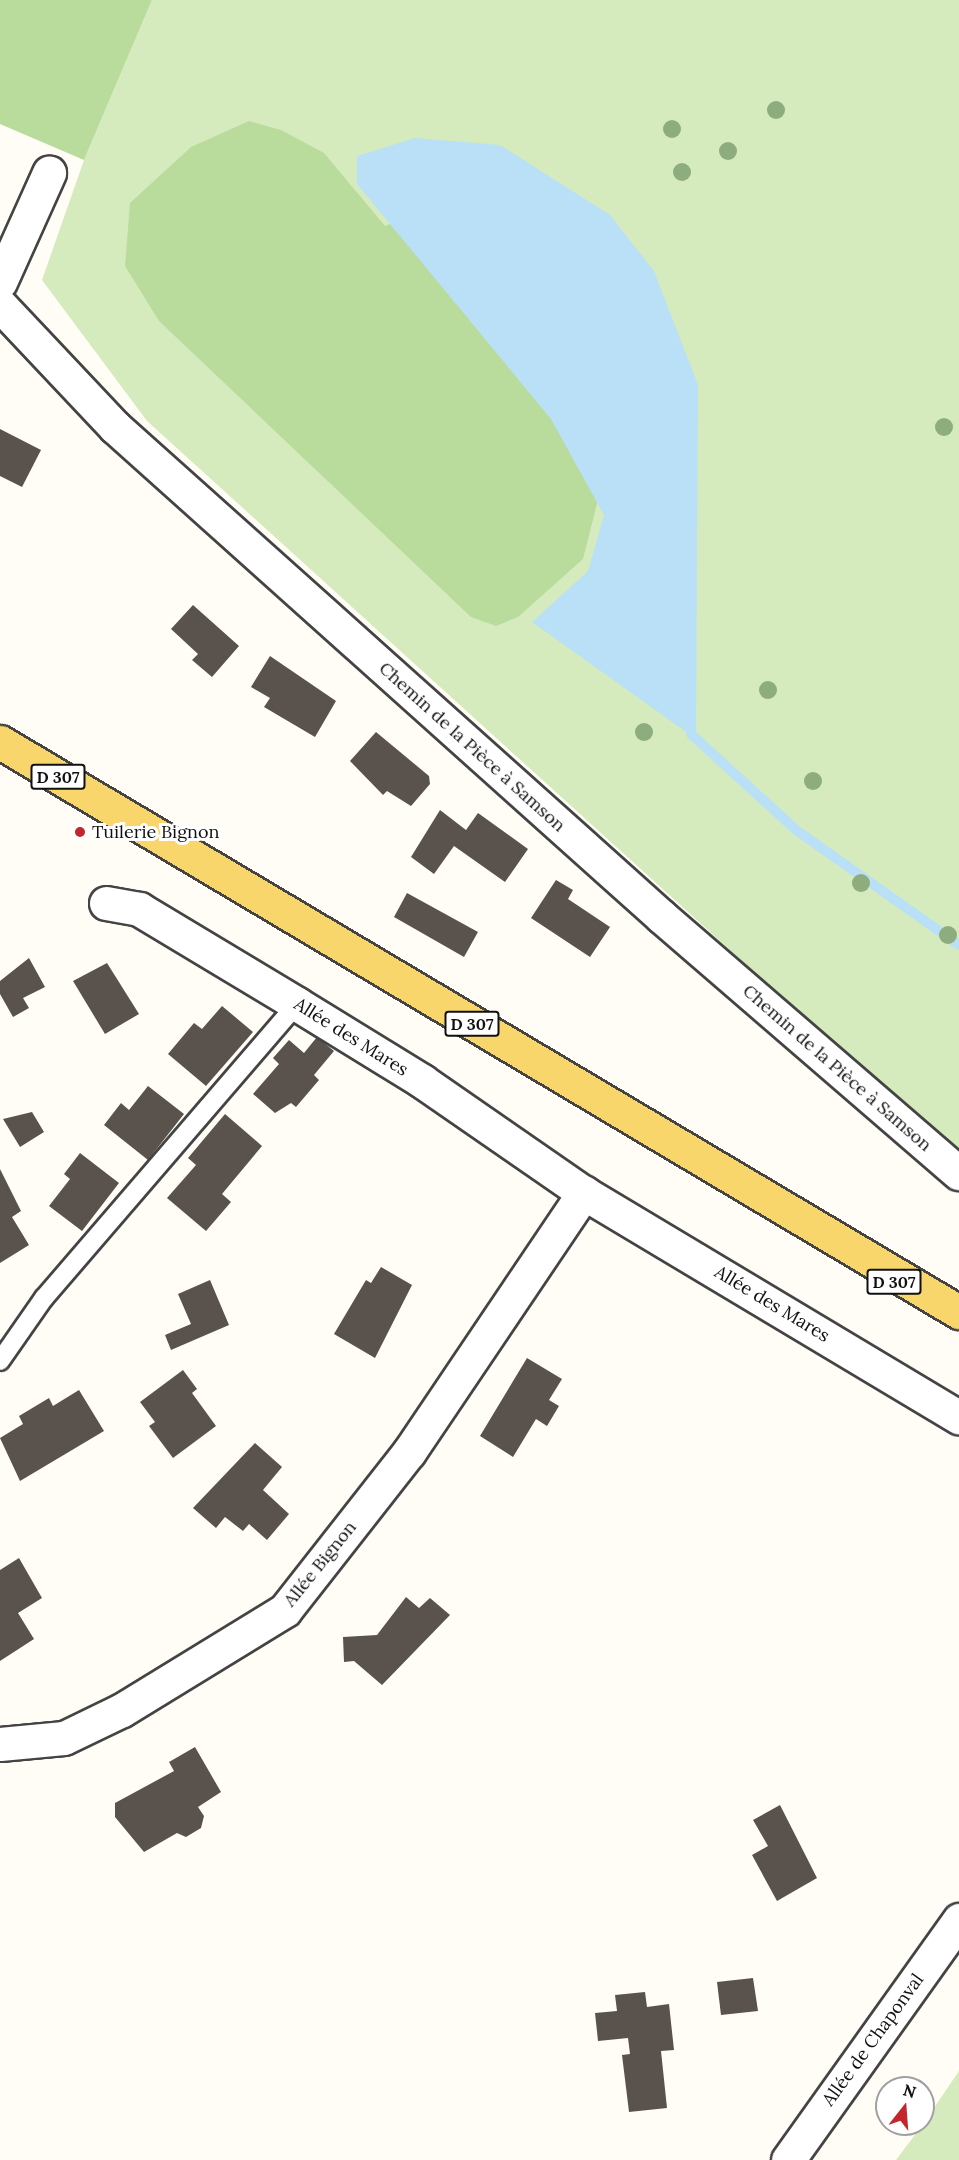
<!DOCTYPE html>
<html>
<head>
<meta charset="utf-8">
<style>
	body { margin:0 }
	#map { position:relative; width:959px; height:2160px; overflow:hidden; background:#fffdf5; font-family:Lora,serif }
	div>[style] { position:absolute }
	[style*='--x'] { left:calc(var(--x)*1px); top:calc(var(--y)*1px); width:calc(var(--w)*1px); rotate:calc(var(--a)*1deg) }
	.green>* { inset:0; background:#d5ebbd }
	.forest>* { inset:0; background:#b9dc9c }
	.water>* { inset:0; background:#b9e0f7 }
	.stream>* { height:10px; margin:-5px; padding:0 5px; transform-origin:5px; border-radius:5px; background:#b9e0f7 }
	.building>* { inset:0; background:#5a524d }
	.roads { filter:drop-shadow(2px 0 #444) drop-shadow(-2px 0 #444) drop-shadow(0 2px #444) drop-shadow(0 -2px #444) }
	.service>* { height:18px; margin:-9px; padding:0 9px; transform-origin:9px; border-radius:9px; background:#fff }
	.minor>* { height:33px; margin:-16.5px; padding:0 16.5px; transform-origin:16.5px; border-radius:16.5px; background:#fff }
	.primary>* { height:33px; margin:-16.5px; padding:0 16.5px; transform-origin:16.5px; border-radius:16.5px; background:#f9d66b }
	.trees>* { width:18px; height:18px; margin:-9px; border-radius:50%; background:#8dad7f }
	.dots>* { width:16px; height:16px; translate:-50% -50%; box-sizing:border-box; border:3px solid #fff; border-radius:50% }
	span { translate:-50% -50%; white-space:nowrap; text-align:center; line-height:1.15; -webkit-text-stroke:6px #fff; paint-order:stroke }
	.shield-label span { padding:2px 4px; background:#fff; border:2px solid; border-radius:4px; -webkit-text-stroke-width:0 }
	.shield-label { font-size:16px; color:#111; font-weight:700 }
	.street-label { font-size:18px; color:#111 }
	.poi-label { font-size:18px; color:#111 }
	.left { translate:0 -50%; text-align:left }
	.north { position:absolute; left:875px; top:2076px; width:60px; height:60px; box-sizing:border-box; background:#fff; border:2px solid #a0a0a0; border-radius:50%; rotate:17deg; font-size:16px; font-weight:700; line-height:24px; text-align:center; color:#111 }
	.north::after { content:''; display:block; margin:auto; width:21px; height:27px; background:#c4262e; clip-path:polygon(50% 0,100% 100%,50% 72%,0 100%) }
</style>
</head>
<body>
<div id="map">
	<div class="green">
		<i style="clip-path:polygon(152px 0,959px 0,959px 1158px,147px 421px,42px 280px,84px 160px)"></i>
		<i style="clip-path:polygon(959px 2071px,959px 2160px,896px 2160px,923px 2124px)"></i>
	</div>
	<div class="forest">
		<i style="clip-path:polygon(0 0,152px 0,84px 160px,0 124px)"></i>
		<i style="clip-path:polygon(249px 121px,281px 130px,324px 153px,385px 226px,404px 218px,605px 472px,583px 559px,518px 617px,496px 626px,471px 617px,159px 321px,125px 266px,130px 203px,191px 147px)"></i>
	</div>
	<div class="water">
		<i style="clip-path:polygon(415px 138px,500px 145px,610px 215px,654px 271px,698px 385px,696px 739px,532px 622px,588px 571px,604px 515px,551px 419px,357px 184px,357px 156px)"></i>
	</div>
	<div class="stream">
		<i style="--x:691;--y:734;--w:142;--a:42.4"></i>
		<i style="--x:796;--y:830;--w:199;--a:35.2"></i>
	</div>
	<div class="building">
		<i style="clip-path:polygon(0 429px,41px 450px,22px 487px,0 476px)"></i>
		<i style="clip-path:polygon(193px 605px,239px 646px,212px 677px,192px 660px,198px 654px,171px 629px)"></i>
		<i style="clip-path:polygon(270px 656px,336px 701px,315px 737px,264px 707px,270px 698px,251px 687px)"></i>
		<i style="clip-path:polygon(376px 732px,429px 776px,430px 784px,411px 806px,387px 791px,383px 795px,350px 761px)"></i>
		<i style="clip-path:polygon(440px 810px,466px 830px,478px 813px,528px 849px,505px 882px,454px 846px,434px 874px,411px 857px)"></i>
		<i style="clip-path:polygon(556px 880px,573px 890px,568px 899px,610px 927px,590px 957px,531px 918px)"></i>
		<i style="clip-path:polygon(407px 893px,478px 932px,464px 957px,394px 917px)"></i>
		<i style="clip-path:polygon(29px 958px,45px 987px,23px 998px,29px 1008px,13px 1017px,0 994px,0 981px)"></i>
		<i style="clip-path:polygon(107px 963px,139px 1014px,105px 1034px,73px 981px)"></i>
		<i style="clip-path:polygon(222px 1006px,253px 1032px,206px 1086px,168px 1054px,194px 1023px,202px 1029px)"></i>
		<i style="clip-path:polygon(317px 1037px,334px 1051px,314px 1075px,319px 1080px,296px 1107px,291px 1103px,275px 1113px,253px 1094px,279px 1064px,273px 1058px,289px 1040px,304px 1053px)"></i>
		<i style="clip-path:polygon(148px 1086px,184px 1114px,148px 1160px,104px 1125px,121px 1103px,129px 1110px)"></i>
		<i style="clip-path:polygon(32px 1112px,44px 1132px,20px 1147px,3px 1119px)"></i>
		<i style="clip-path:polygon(225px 1114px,262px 1146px,222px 1194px,231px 1202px,206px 1231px,167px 1198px,196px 1165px,188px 1158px)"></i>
		<i style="clip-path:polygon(80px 1153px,119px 1183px,82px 1231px,49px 1206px,70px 1179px,64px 1174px)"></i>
		<i style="clip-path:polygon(0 1169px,21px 1211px,12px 1217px,29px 1245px,0 1263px)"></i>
		<i style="clip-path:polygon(381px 1267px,412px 1285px,375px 1358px,334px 1334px,366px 1280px,371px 1283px)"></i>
		<i style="clip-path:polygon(210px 1280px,229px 1325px,171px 1350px,165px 1335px,191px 1324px,178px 1294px)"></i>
		<i style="clip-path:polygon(527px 1358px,562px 1379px,549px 1400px,559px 1406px,547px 1426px,536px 1419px,513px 1457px,480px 1436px)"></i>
		<i style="clip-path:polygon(183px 1370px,197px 1389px,192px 1393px,216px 1426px,173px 1458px,149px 1426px,155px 1422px,140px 1402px)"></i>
		<i style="clip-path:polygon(79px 1390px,104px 1431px,20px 1481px,0 1438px,23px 1424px,19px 1416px,49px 1398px,53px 1406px)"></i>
		<i style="clip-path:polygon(255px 1443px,282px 1467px,263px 1490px,289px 1514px,267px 1540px,249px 1524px,243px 1531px,225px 1517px,216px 1528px,193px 1508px)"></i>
		<i style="clip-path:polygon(19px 1558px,42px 1598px,18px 1613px,34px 1639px,0 1661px,0 1570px)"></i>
		<i style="clip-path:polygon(406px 1597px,419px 1608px,430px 1598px,450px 1615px,382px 1685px,354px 1661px,344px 1662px,343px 1637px,377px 1635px)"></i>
		<i style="clip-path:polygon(195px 1747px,221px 1792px,198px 1807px,204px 1816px,201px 1828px,186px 1837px,177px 1833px,144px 1852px,115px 1817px,115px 1803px,174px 1771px,169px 1762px)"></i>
		<i style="clip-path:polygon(780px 1805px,817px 1878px,777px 1901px,752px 1855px,768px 1846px,753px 1820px)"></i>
		<i style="clip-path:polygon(753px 1978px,758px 2011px,721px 2015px,717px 1982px)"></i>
		<i style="clip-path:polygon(645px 1992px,647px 2007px,669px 2004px,674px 2050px,661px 2051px,667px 2108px,629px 2112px,622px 2055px,630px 2054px,628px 2038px,598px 2041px,595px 2013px,617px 2011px,615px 1995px)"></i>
	</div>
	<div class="roads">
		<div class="service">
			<i style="--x:0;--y:1361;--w:77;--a:-55.1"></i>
			<i style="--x:44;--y:1298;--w:388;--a:-49.3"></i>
		</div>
		<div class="minor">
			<i style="--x:0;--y:282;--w:120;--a:-65.8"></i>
			<i style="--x:0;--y:305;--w:168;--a:46.7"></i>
			<i style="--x:115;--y:427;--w:734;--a:41.85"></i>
			<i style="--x:662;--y:917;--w:392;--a:40.8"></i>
			<i style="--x:106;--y:903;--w:34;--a:10"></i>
			<i style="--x:139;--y:909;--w:184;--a:31"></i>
			<i style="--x:297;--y:1004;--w:147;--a:31.6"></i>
			<i style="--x:422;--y:1081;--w:197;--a:34.7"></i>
			<i style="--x:584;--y:1193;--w:437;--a:30.9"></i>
			<i style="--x:0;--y:1744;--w:64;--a:-5.4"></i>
			<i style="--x:64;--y:1738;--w:64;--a:-25.8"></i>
			<i style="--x:122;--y:1710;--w:191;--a:-31.5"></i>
			<i style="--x:285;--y:1610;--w:201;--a:-51.9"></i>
			<i style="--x:409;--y:1452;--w:313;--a:-56"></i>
			<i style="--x:788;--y:2160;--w:295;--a:-54.5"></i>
		</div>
		<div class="primary">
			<i style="--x:0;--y:742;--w:1116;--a:30.73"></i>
		</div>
	</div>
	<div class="trees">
		<i style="left:776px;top:110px"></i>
		<i style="left:672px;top:129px"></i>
		<i style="left:728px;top:151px"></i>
		<i style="left:682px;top:172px"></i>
		<i style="left:944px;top:427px"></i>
		<i style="left:768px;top:690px"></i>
		<i style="left:644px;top:732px"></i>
		<i style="left:813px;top:781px"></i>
		<i style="left:861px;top:883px"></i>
		<i style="left:948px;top:935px"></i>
	</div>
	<div class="dots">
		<i style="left:80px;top:832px;background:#c4262e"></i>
	</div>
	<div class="shield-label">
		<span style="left:58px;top:777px">D 307</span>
		<span style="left:472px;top:1024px">D 307</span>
		<span style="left:894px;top:1282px">D 307</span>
	</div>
	<div class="street-label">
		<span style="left:472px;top:747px;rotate:42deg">Chemin de la Pièce à Samson</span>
		<span style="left:351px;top:1037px;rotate:32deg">Allée des Mares</span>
		<span style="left:837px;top:1068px;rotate:41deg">Chemin de la Pièce à Samson</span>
		<span style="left:772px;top:1304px;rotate:31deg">Allée des Mares</span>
		<span style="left:320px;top:1564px;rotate:-51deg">Allée Bignon</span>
		<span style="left:873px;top:2040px;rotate:-54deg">Allée de Chaponval</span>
	</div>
	<div class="poi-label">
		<span class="left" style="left:92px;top:832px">Tuilerie Bignon</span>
	</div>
	<div class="north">N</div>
</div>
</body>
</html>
